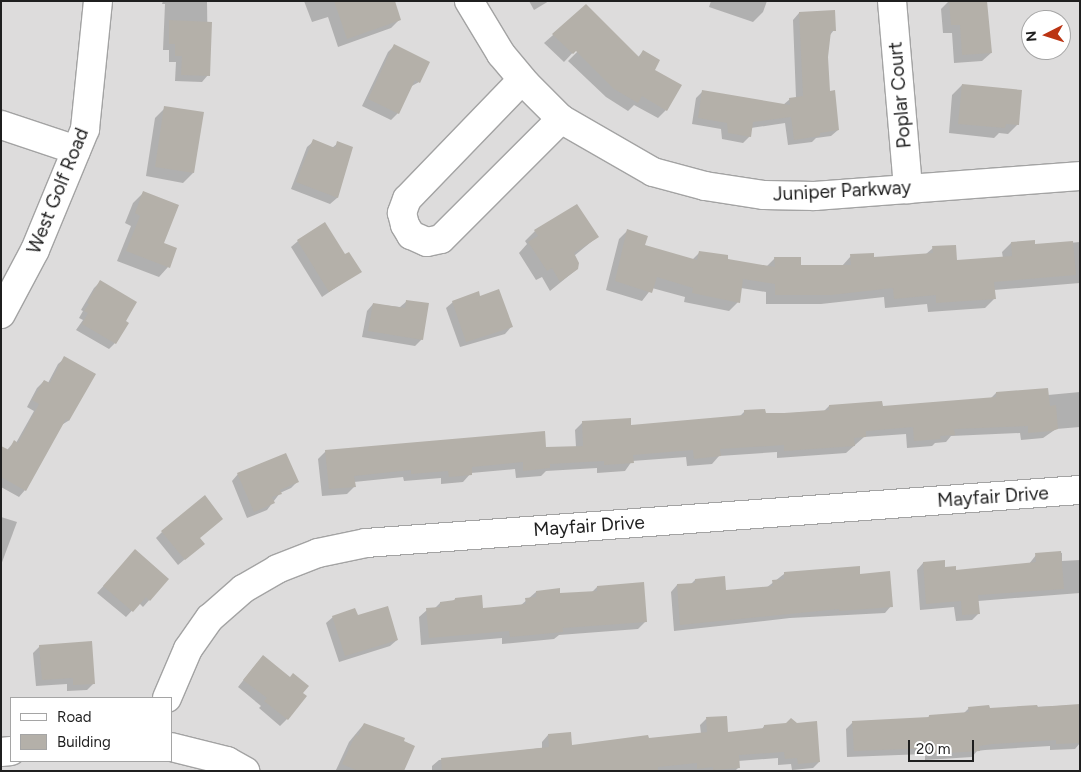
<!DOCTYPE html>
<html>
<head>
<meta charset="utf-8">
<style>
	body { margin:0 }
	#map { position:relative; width:1081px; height:772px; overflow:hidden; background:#efeee6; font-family:Figtree,sans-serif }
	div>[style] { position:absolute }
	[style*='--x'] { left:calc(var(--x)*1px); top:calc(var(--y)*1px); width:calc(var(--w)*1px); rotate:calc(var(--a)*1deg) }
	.residential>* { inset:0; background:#dddcdc }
	.shadow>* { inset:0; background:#0003 }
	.building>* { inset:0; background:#b4b0a9 }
	.roads { filter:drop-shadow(1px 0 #a3a3a3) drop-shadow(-1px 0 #a3a3a3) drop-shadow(0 1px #a3a3a3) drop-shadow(0 -1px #a3a3a3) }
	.minor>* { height:28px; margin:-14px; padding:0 14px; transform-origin:14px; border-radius:14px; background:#fff }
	span { translate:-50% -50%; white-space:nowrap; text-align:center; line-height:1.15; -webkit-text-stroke:4.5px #fff; paint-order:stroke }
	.street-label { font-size:19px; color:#1f1f1f }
	.frame { position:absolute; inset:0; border:2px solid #1f1f1f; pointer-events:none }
	.legend { position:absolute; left:10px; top:697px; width:162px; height:65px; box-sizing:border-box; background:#fff; border:1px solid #a5a5a5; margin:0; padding:6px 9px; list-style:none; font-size:15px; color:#1f1f1f }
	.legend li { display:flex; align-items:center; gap:10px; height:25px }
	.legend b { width:25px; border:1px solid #a5a5a5 }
	.north { position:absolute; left:1021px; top:10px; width:50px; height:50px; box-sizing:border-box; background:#fff; border:1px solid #a5a5a5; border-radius:50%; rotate:265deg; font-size:14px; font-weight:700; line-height:20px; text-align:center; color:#1f1f1f }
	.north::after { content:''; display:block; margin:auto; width:18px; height:22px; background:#bb3413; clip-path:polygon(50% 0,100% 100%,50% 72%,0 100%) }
	.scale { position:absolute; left:908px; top:740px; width:66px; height:22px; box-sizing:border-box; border:2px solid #1f1f1f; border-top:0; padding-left:6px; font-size:15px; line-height:18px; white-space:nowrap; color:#1f1f1f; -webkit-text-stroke:4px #fff; paint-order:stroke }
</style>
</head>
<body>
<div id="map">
	<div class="residential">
		<i style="clip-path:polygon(evenodd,1px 1px,1080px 1px,1080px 771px,1px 771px,1px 1px,1031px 20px,1061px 20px,1061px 50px,1031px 50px,1031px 20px,1px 1px,11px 698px,171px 698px,171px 761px,11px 761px,11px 698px)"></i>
	</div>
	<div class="shadow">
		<i style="clip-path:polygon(163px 1px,207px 1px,208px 75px,202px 82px,175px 81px,176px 62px,169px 62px,169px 50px,163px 50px,165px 4px,162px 4px)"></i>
		<i style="clip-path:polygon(304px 1px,393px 1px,400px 19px,391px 28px,338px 47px,328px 17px,312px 22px)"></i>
		<i style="clip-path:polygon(529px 1px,549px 1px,534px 10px)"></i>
		<i style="clip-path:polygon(711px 1px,767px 1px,763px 12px,753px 22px,709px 7px)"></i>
		<i style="clip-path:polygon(949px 1px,991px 53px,982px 61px,954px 63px,952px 33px,943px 33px,941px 9px)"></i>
		<i style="clip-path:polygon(586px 6px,637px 58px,643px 52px,653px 71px,666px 110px,658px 118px,634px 105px,628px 111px,606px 97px,568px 61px,581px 48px,579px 46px,564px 62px,544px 43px)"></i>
		<i style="clip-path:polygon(799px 13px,834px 30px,830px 35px,827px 57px,828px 92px,838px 130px,831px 136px,816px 138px,812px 142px,788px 145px,785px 123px,751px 128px,750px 136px,743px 143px,722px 139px,721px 129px,692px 124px,696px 98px,703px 91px,783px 105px,790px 99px,796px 98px,793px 20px)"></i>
		<i style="clip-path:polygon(394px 46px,419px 82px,410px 87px,398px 113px,391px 120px,362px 106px,388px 52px)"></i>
		<i style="clip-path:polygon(962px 85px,1018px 124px,1008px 134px,999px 133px,994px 138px,949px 133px,952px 95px)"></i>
		<i style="clip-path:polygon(165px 108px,193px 173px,183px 183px,146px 176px,155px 118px)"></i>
		<i style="clip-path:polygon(314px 141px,332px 148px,338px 143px,352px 148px,337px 198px,330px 204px,291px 189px,307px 147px)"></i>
		<i style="clip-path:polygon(143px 193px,168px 267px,159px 277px,117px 261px,131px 226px,125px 223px,133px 203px)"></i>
		<i style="clip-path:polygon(577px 205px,597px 237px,574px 256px,577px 269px,550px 291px,542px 277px,536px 280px,519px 253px,527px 244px,525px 241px,535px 231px)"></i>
		<i style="clip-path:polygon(628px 230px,644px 246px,692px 260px,700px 252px,726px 260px,766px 267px,775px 258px,800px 267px,842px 266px,851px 256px,873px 259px,926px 254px,933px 248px,956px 262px,1003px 258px,1002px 252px,1011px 243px,1034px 246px,1080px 242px,1080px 283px,994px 290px,994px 299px,985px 308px,928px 312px,927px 304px,885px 308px,884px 297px,821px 304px,766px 304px,766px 292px,741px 288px,738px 302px,729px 311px,684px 302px,685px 297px,652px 288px,642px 301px,606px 290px,619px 239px)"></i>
		<i style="clip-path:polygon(298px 241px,360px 271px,322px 297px,291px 247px)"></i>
		<i style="clip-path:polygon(100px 282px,124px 321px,115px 343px,109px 349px,76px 330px,83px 320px,79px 318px,83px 311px,81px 310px,94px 288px)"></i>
		<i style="clip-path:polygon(480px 297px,511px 327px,505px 334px,460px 347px,446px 308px,453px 302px)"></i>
		<i style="clip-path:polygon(407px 301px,422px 339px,415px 346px,362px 337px,367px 311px,373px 304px,400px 307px)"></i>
		<i style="clip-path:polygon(65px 358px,95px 374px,68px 421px,60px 426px,25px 490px,19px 497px,1px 487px,1px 452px,7px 450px,14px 442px,16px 443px,34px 411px,27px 407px,37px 388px,44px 381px,48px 383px,58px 364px)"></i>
		<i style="clip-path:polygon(1080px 392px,1080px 427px,1056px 429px,1043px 438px,1021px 440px,1020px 433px,951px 436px,946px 442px,935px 443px,932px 446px,907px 448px,906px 434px,864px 437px,846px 453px,777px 458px,777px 452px,719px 456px,712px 464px,687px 466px,686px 457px,632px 461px,625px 471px,597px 473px,597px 468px,546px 471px,541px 476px,516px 478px,515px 469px,471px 473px,463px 482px,441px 484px,441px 478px,404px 481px,403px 477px,354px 482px,355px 486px,347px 494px,322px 496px,318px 459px,326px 451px,576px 447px,575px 430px,582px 423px,630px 426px,739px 417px,744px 412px,764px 415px,824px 411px,829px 406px,882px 407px,990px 399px,996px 393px,1048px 395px)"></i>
		<i style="clip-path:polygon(238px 474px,297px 482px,291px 488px,280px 493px,267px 510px,247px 518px,232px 481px)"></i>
		<i style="clip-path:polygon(1px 517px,17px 522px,1px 565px)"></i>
		<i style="clip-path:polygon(162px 532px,199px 539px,203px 544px,178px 565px,156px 538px)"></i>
		<i style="clip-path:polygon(1062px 553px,1062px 561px,1080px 560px,1080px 593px,978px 601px,979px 613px,972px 620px,956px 621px,954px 607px,920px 610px,917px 570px,923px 563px,955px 572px,1029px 564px,1036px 555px)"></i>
		<i style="clip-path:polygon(129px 558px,168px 579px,143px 607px,139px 603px,126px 617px,97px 593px)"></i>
		<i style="clip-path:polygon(784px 574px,859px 575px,891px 606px,885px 613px,790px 618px,674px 631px,671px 592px,677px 585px,691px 584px,695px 580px,725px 592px,766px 588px)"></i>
		<i style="clip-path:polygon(597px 587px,646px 621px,638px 629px,559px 635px,554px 639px,502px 644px,502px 638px,421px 645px,419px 617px,427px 610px,434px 609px,440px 603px,452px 602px,455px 599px,482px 609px,520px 606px,536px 592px,559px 595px,591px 593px)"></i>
		<i style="clip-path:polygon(333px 617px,397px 640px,390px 646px,339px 662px,326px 623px)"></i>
		<i style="clip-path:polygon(40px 646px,94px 683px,87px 690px,67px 691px,67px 684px,36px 686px,33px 653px)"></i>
		<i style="clip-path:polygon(257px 663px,290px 678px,302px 694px,287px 719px,280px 726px,259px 708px,261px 706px,238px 687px)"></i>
		<i style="clip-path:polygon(1080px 705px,1080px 743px,1075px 749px,1050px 750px,1050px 746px,985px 750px,977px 751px,972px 757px,925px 760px,925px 754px,847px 757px,846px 729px,852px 723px,927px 719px,929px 716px,963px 714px,969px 708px,988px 709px)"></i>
		<i style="clip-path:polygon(706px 719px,727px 734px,762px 729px,764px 726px,819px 762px,813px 768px,792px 770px,791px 764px,778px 765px,778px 758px,738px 761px,739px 767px,735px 771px,432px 771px,432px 766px,439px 760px,542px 748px,542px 742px,548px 735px,571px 746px,701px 734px,700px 725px)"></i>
		<i style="clip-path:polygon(364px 724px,402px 771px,336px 770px,349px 742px)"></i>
	</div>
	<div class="building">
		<i style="clip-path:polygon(334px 1px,395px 1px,401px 20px,347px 39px)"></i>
		<i style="clip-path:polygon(949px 1px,987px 1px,992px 53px,962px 55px,960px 25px,951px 25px)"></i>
		<i style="clip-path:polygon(586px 4px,639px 57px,643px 50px,660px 60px,655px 70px,682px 85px,667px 111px,642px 96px,638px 103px,614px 89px,576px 51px,573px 54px,552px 34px)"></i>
		<i style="clip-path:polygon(835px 10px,836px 31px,831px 31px,828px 57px,830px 91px,835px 90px,839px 130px,820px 133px,820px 136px,794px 140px,791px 117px,753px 122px,751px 137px,728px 133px,727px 123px,698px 118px,702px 90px,790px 105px,789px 98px,803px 96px,799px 12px)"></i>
		<i style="clip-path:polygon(169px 20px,212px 22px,210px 76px,181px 75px,182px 56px,175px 56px,175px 44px,169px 44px)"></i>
		<i style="clip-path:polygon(394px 44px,430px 62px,420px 83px,415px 80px,399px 114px,368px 99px)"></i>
		<i style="clip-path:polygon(962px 84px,1022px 90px,1019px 125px,1006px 124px,1005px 128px,958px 124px)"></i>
		<i style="clip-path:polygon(164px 106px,204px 112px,194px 173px,155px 167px)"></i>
		<i style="clip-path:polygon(313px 139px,335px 148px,337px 141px,353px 147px,338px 198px,296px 182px)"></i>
		<i style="clip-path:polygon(143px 191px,179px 205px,164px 243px,177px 248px,170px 268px,126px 251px,140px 216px,135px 213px)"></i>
		<i style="clip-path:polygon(577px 204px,599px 237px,574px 253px,579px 263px,578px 269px,560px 282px,552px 268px,547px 271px,528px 242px,538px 236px,534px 230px)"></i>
		<i style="clip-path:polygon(325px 222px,345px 254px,349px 252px,362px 272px,329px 292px,297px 240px)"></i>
		<i style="clip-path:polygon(627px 229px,648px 236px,645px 245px,697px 260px,699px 251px,728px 255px,728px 259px,775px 267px,774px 257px,801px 257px,801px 265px,851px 265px,850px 254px,874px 253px,874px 257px,933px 253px,932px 246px,956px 245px,957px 260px,1012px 256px,1011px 242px,1035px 240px,1035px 244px,1073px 241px,1076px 275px,994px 282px,996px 299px,936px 303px,936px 295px,894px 299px,893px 288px,831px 295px,775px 295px,775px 284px,743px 279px,740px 303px,692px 293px,693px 288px,657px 277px,652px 293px,615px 281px)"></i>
		<i style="clip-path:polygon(100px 280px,137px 302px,126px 321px,129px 323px,116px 344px,82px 324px,88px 313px,84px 311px,89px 304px,87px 303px)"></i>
		<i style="clip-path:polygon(499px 289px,513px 327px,466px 342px,452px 301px,479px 291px,480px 296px)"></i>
		<i style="clip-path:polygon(406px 300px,429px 303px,423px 340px,368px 331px,373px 303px,405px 308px)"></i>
		<i style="clip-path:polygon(64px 356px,96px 374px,69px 421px,66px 419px,26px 491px,1px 477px,1px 446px,9px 450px,14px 440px,18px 443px,39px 404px,32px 400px,44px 380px,50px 383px)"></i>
		<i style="clip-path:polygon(1048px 388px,1050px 406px,1056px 405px,1058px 429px,1052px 431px,1028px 433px,1028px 426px,954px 429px,955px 435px,940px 436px,941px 439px,914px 441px,913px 427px,866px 431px,866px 437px,854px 438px,855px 446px,784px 451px,784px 445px,720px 449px,721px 456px,694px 459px,693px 450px,633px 455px,634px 463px,604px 465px,604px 461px,550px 464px,550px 468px,523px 471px,523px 462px,472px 467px,472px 475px,449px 477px,448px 471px,411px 474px,411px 470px,354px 476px,356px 487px,329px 489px,325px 450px,545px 431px,546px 447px,583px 446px,582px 421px,631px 418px,631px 425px,744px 415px,744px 410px,765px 409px,766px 413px,784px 413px,829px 410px,829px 405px,882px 401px,883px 406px,996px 397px,996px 392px)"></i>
		<i style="clip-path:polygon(286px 453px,299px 482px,280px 490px,282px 494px,272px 497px,275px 503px,254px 512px,237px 473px)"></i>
		<i style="clip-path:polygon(205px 495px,223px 519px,200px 538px,205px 544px,185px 560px,161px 531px)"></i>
		<i style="clip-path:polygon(135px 549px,169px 579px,150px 601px,146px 597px,133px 612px,103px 586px)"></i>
		<i style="clip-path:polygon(1061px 551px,1064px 589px,978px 595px,980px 614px,962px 615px,961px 601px,926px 604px,923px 562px,945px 560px,945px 567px,956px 566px,956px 570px,1036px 562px,1035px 553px)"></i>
		<i style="clip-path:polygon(860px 566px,860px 574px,890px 571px,893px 607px,839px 611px,839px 609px,680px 625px,677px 584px,695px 583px,695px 579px,725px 576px,726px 590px,773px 586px,772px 580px,784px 579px,784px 572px)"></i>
		<i style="clip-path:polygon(644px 582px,647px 622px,563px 628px,563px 632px,510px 637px,509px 631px,429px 638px,426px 608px,440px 607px,440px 602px,455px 600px,455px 598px,482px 595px,483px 608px,526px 604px,525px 598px,536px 597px,536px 591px,560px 588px,560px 593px,597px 591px,597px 586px)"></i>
		<i style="clip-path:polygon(388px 606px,398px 640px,345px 656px,332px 616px,355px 608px,358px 615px)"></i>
		<i style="clip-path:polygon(92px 641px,95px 684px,73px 685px,73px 678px,42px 680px,39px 645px)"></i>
		<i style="clip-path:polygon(263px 655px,290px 677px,293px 673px,309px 686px,303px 693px,307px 696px,288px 720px,264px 701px,267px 698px,243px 680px)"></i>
		<i style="clip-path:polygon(1080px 704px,1080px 743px,1056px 744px,1056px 740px,992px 744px,979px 746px,980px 751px,931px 754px,931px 748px,854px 751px,852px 721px,929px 717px,929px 715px,969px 712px,968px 707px,989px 705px,990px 708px,1037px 705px,1038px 707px)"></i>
		<i style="clip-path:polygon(727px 716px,728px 732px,764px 728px,764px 725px,786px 723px,791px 718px,797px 723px,817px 721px,820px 762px,798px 764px,797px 758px,785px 759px,784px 752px,739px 755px,740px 768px,713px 770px,713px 767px,697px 769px,697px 763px,658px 767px,658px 771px,442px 771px,441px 758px,549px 747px,548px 734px,571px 732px,572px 745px,648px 735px,649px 738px,707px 732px,706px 717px)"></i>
		<i style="clip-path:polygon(364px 723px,405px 738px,404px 741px,415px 746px,404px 771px,358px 771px,342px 764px,356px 734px,358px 736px)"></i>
	</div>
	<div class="roads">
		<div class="minor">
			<i style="--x:469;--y:1;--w:62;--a:58.9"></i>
			<i style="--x:501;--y:54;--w:39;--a:50"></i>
			<i style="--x:526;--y:84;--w:49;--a:45"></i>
			<i style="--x:561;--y:119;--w:106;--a:29.9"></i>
			<i style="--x:653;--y:172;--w:54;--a:15.1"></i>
			<i style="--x:705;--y:186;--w:60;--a:8.7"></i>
			<i style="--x:764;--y:195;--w:51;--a:1.1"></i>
			<i style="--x:815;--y:196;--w:266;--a:-4.3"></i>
			<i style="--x:892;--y:1;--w:189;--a:85.1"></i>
			<i style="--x:522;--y:80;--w:165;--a:134"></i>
			<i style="--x:407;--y:199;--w:15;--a:110"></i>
			<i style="--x:402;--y:213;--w:12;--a:76"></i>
			<i style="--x:405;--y:225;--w:12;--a:59"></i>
			<i style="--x:411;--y:235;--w:17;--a:24"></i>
			<i style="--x:427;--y:242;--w:14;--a:-12"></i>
			<i style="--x:441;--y:239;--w:170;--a:-45"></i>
			<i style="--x:1;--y:125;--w:79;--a:18.4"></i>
			<i style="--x:1;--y:314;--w:72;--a:-62"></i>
			<i style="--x:35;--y:250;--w:131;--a:-67.5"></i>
			<i style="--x:85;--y:129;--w:129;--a:-84.2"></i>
			<i style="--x:167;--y:698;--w:53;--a:-66.8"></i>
			<i style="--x:188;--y:649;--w:38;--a:-55"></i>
			<i style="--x:210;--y:618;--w:44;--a:-41.3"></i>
			<i style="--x:243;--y:589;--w:39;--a:-30"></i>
			<i style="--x:277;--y:569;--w:44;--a:-21.3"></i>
			<i style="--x:318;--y:553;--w:49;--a:-11.8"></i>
			<i style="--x:366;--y:543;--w:716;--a:-4.25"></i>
			<i style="--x:171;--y:747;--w:58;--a:14"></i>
			<i style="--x:227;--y:761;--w:21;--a:29"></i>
			<i style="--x:1;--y:752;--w:10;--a:-6"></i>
		</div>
	</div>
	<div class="street-label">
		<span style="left:900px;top:95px;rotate:-95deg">Poplar Court</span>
		<span style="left:58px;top:191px;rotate:-68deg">West Golf Road</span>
		<span style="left:842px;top:191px;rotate:-3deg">Juniper Parkway</span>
		<span style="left:993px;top:497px;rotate:-4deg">Mayfair Drive</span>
		<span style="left:589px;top:526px;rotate:-4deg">Mayfair Drive</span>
	</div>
	<div class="frame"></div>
	<ul class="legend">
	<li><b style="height:6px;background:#fff"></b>Road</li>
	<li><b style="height:14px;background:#b4b0a9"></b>Building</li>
	</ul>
	<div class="north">N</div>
	<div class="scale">20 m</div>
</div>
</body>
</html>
